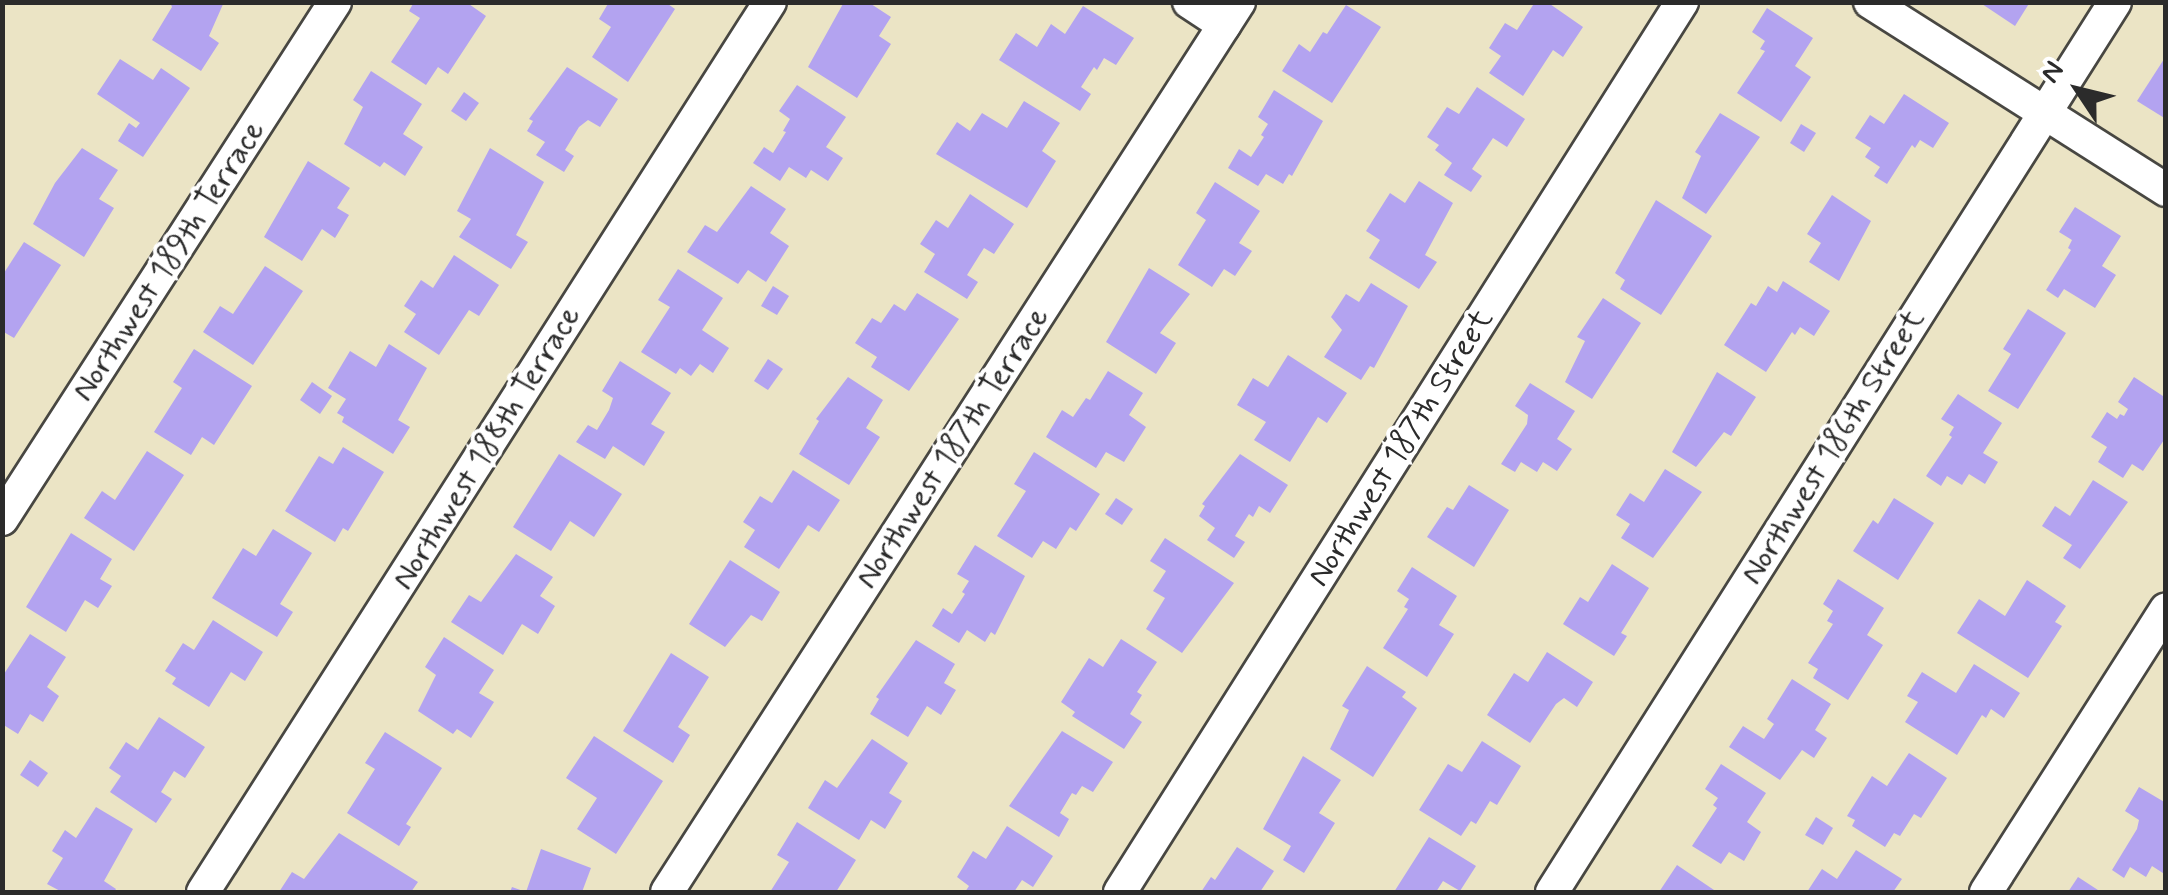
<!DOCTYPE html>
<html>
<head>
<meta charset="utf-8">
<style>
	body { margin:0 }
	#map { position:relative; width:2168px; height:895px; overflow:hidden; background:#ebe4c5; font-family:Mynerve,sans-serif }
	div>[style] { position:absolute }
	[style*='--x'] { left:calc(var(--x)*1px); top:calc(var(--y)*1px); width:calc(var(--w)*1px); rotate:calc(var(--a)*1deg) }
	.building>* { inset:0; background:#b3a3f0 }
	.roads { filter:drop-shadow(2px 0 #484742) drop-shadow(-2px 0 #484742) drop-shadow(0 2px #484742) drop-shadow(0 -2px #484742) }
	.street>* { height:32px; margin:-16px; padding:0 16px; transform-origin:16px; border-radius:16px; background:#fff }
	span { translate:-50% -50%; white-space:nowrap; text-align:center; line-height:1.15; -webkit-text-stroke:8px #fff; paint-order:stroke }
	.street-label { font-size:32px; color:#2b2b2b }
	.frame { position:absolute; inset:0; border:5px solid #2b2b2b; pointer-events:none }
	.north { position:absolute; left:2028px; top:40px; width:100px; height:100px; -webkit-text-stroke:8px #fff; paint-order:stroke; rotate:305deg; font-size:28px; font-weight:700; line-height:40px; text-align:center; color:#2b2b2b }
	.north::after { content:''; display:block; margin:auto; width:35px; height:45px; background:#2b2b2b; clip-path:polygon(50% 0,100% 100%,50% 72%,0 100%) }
</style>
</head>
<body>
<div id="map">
	<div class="building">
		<i style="clip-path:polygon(170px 2px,224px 2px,209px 36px,219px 43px,201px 71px,152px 40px,172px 7px)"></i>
		<i style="clip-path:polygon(414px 2px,466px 2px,486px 16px,448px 74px,438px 67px,426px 85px,391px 62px,420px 18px,409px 11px)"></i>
		<i style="clip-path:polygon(609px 2px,665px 2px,675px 9px,628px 82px,592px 57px,611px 27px,599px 19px)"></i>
		<i style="clip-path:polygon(844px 2px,868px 2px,891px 17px,879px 36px,891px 44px,857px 98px,808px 67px)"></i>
		<i style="clip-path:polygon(1535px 2px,1547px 2px,1583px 27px,1563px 57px,1553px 50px,1523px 96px,1489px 73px,1501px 56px,1489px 48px,1505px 23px,1517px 30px)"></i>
		<i style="clip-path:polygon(1979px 2px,2030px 2px,2015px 26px)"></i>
		<i style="clip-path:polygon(1346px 5px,1381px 27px,1332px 103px,1282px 71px,1299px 44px,1310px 52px,1323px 32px,1327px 34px)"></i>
		<i style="clip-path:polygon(1083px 6px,1134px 38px,1116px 65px,1104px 58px,1097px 70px,1094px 67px,1081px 87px,1091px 94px,1080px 111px,999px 60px,1016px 33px,1037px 47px,1051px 24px,1065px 34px)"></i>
		<i style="clip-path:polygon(1767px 8px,1813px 38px,1795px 66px,1811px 77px,1781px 122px,1737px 93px,1765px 51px,1760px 49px,1765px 41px,1752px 32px)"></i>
		<i style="clip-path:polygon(2166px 56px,2166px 119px,2137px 101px)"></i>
		<i style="clip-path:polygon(120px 59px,153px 80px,161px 68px,190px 88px,143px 157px,118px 141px,129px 123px,136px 128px,140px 123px,97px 94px)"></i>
		<i style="clip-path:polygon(567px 67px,618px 99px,600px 127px,588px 120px,579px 127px,565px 150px,574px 156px,564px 172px,536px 155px,545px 142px,527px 131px,533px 121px,529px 119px)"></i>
		<i style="clip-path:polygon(371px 71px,422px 104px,403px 134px,423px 147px,405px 176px,384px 162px,380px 167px,344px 144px,363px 107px,353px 100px)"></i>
		<i style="clip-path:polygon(797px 85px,846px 117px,826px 147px,843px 158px,828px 181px,811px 170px,806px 178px,789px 167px,780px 181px,753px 163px,764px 147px,773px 153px,786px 132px,783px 131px,790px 119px,779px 111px)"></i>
		<i style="clip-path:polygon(1477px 87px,1525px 119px,1507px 147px,1493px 138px,1472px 169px,1482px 176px,1471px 192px,1444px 175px,1452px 163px,1435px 150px,1439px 145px,1427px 137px,1447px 107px,1459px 114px)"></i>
		<i style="clip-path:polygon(1274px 90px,1323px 121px,1292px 176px,1289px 174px,1283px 184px,1266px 174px,1258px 186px,1228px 168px,1239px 149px,1251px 157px,1264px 137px,1261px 135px,1268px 124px,1258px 117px)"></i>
		<i style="clip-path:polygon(464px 92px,479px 103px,466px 121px,451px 111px)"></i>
		<i style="clip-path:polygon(1904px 94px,1949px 123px,1933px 148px,1920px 140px,1915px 148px,1912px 145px,1887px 184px,1874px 176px,1880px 167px,1865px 157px,1871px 148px,1855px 138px,1870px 115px,1884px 124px)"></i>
		<i style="clip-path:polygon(1024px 101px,1060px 123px,1042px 151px,1056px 161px,1027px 208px,936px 154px,957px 122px,970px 131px,982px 113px,1007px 128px)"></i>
		<i style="clip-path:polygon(1720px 113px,1760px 137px,1706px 214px,1682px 198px,1701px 156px,1695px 152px)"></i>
		<i style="clip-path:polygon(1801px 124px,1816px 133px,1804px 152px,1790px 143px)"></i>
		<i style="clip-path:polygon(82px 148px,118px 170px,99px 199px,114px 208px,84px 257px,33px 224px,55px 183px)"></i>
		<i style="clip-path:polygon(490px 148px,544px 182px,516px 235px,528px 242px,511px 269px,459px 237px,471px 219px,457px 211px)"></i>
		<i style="clip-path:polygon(308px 161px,350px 188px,337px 208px,349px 215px,335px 238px,322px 229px,302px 261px,264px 237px)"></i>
		<i style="clip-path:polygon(1419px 181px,1453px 203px,1425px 255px,1437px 262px,1419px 289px,1369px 258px,1380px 240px,1366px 231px,1390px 193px,1405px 203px)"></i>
		<i style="clip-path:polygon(1215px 182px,1260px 211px,1239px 243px,1252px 251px,1235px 276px,1224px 269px,1212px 287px,1178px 265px,1206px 220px,1196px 213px)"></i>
		<i style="clip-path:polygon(751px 186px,786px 209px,770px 233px,789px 246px,766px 282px,748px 270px,738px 284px,687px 252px,705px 225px,717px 232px)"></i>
		<i style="clip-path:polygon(970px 194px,1014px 224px,994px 254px,984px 248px,967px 275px,978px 282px,967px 299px,924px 272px,935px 254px,920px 244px,936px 220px,948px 228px)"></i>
		<i style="clip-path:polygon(1832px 195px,1871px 221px,1839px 281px,1809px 262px,1821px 243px,1807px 234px)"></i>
		<i style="clip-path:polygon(1656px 200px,1712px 236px,1661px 315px,1620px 289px,1625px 280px,1615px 273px)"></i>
		<i style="clip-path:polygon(2075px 207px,2121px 236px,2102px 266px,2116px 275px,2095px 308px,2064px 289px,2058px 298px,2046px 290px,2071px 250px,2068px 248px,2072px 240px,2059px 232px)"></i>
		<i style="clip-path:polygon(24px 242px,61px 265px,14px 338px,2px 331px,2px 276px)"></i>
		<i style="clip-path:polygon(454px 255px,499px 285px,479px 316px,469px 310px,439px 355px,404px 332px,416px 314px,404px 306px,421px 280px,433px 288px)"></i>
		<i style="clip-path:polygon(265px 266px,303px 291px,253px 365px,203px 332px,220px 306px,233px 314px)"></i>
		<i style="clip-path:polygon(1149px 268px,1190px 294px,1160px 333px,1176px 343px,1156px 374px,1106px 342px)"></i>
		<i style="clip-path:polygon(678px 269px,723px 298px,702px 330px,729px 348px,713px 373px,700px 364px,691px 376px,680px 368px,676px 374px,641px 352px,670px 307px,658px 300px)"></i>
		<i style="clip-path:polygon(1783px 281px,1830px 311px,1814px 336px,1800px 327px,1795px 335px,1792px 332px,1766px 372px,1724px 345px,1751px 303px,1756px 306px,1768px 286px,1777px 292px)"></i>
		<i style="clip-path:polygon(1371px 283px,1408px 306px,1374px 368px,1370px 366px,1361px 380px,1324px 357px,1342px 330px,1331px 317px,1346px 294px,1359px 302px)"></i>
		<i style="clip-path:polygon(773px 286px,789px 296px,777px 315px,761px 306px)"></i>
		<i style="clip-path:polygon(917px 293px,959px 319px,909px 391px,871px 367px,877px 357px,855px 343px,872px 318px,881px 323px,894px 304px,905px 311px)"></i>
		<i style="clip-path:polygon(1603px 298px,1641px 323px,1592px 399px,1565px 382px,1585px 341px,1577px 337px)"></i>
		<i style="clip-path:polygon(2028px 309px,2066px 333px,2018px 409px,1988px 391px,2011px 354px,2003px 349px)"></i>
		<i style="clip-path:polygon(389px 344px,427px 368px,398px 420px,410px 427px,393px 454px,342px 422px,344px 417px,337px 413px,346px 399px,328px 388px,350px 351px,376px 367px)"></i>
		<i style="clip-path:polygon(194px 349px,252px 386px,214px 445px,202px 437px,191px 455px,154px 432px,182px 388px,173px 382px)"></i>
		<i style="clip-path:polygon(1288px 355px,1347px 393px,1327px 423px,1318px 417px,1290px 462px,1254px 440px,1266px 422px,1237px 405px,1253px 378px,1268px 387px)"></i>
		<i style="clip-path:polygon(768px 359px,783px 369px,768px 390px,754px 381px)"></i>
		<i style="clip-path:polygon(620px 361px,671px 393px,651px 424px,665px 432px,644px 466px,613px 446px,605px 459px,576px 442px,588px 425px,597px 430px,609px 410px,613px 398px,602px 391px)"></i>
		<i style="clip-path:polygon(1108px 371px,1143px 393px,1129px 415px,1146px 427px,1124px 462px,1106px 452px,1096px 468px,1046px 437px,1062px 410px,1073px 417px,1086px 398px,1090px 400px)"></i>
		<i style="clip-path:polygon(1717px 372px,1756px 397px,1731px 436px,1724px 432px,1696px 467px,1672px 452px)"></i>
		<i style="clip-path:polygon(848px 377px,883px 400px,866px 428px,880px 437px,849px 485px,799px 454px,819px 421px,816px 419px)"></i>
		<i style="clip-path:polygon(2134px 377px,2166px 398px,2166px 437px,2143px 471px,2132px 464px,2123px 478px,2098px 462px,2107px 447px,2091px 437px,2107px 412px,2117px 419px,2120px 414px,2124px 416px,2128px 409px,2118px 402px)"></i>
		<i style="clip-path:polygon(312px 382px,332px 396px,320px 414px,300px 400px)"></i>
		<i style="clip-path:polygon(1530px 383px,1575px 411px,1557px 439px,1572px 449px,1557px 471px,1543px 462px,1537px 472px,1521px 462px,1515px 472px,1501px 464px,1527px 424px,1528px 415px,1515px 406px)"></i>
		<i style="clip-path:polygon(1958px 394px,2002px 423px,1983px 453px,1998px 462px,1985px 484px,1969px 474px,1962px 485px,1947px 476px,1941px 486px,1926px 476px,1952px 437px,1949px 435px,1954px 427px,1941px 419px)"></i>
		<i style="clip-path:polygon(343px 447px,384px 472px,348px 531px,343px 528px,335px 542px,285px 511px,319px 456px,333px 464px)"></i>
		<i style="clip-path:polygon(147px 451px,184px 475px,134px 551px,84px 518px,102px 491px,115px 500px)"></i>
		<i style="clip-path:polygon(1034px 452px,1100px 494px,1076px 531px,1070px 527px,1056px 549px,1043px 541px,1032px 558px,997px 536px,1026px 491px,1014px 484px)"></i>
		<i style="clip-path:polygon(559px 454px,622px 494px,594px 537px,570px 521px,551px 551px,513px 527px)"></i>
		<i style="clip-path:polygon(1240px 454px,1288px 485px,1270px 513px,1259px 506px,1253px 517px,1249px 514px,1235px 536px,1245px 542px,1234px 558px,1207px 540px,1215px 528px,1199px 516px,1205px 506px,1202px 504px)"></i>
		<i style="clip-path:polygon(1665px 469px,1702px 492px,1653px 558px,1621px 538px,1630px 524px,1616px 515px,1630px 493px,1644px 502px)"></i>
		<i style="clip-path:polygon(793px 470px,840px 500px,819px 532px,808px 525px,779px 569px,744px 547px,755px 530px,743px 522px,760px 496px,772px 503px)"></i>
		<i style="clip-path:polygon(2093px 480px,2128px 502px,2080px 569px,2063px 558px,2072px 545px,2042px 526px,2055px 506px,2070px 516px)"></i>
		<i style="clip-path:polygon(1469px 485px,1509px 510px,1474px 567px,1427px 537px,1447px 507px,1453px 510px)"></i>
		<i style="clip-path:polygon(1116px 498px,1133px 509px,1122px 525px,1105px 514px)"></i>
		<i style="clip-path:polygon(1894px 498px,1934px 523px,1898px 580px,1853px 551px,1873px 520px,1878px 524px)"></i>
		<i style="clip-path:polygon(273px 529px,312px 553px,280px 604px,293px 612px,277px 637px,212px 598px,243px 548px,256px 556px)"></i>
		<i style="clip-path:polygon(71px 533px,112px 559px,100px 579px,112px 586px,98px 608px,85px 600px,66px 632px,26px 607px)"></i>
		<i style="clip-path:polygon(1165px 538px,1234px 583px,1182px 653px,1146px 629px,1165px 598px,1153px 591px,1166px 571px,1150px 561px)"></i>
		<i style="clip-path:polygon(975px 545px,1025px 576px,995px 635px,991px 632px,985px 642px,967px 630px,959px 643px,932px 626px,943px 608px,952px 614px,965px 594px,962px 592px,969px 581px,957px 574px)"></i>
		<i style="clip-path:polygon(516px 554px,553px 577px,540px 596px,555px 606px,538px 634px,522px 624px,503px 655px,451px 622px,469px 595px,481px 602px)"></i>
		<i style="clip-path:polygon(730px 560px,780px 592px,762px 621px,751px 615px,725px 647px,689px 624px)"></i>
		<i style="clip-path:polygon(1612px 564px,1649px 588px,1621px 633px,1627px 636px,1614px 656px,1563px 624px,1580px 597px,1588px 602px)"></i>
		<i style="clip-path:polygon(1412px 567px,1457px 596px,1439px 625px,1454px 634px,1427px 677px,1383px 648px,1408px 609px,1404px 607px,1409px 599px,1397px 591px)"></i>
		<i style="clip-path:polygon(1838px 579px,1884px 608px,1867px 635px,1883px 645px,1848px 700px,1813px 678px,1818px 669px,1808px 663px,1833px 624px,1827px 621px,1833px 611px,1823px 604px)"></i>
		<i style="clip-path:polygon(2027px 580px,2066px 606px,2055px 622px,2062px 626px,2028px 678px,1957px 633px,1979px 599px,2005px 616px)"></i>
		<i style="clip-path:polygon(213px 620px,263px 652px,245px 681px,231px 672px,209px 707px,172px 684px,176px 678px,165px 671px,183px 643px,194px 650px)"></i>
		<i style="clip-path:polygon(30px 634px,66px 657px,47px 687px,59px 696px,43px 722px,30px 714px,18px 734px,2px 724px,2px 677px)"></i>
		<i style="clip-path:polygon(444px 637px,494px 670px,479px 693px,494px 702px,471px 738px,457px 729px,453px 734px,418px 711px,436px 675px,425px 667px)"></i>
		<i style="clip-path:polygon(1121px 639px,1157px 662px,1137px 692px,1142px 695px,1130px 714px,1142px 722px,1124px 749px,1072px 716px,1075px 712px,1061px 702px,1089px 658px,1103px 667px)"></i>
		<i style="clip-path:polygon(916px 640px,955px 664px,944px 683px,956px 690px,941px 715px,927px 706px,908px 737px,870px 714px,879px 699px,876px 697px)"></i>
		<i style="clip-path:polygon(1547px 652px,1593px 682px,1577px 707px,1564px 698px,1556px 704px,1530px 743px,1487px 715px,1514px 673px,1528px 682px)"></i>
		<i style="clip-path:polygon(671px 653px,709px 677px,678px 727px,690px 735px,673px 763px,623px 731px)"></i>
		<i style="clip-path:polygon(1974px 664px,2020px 693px,2004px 718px,1991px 709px,1986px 718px,1982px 715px,1957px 755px,1905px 722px,1918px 702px,1907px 696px,1922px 672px,1956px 693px)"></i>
		<i style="clip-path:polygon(1367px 666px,1406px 692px,1402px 697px,1417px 708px,1373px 777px,1330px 749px,1349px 710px,1342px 706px)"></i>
		<i style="clip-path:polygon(1792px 679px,1831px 704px,1815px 730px,1827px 738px,1814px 758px,1802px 750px,1780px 780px,1729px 747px,1743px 726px,1764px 739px,1774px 724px,1767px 719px)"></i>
		<i style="clip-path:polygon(159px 717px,205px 747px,185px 778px,174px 771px,161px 792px,172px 799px,156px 823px,110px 792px,121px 776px,109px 768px,126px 742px,138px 750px)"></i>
		<i style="clip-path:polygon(1062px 731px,1113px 762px,1093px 792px,1082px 786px,1076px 795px,1072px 793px,1060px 813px,1069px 819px,1059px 837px,1009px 806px)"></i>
		<i style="clip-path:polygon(385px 732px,442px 768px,406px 824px,411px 827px,399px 846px,347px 813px,375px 769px,365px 763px)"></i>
		<i style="clip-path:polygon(594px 736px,663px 781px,616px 854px,577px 829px,597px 798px,566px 778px)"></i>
		<i style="clip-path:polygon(872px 739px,908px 763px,889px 793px,902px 801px,885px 829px,871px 820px,859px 840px,808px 808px,825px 780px,837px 788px)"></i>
		<i style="clip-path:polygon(1482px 741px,1521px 766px,1497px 805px,1490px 801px,1476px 824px,1471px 821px,1461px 836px,1419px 810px,1448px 764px,1462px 772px)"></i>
		<i style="clip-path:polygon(1909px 753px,1947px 778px,1921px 818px,1914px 814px,1900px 836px,1894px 833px,1885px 847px,1852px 826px,1855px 820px,1847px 816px,1872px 776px,1887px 786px)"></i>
		<i style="clip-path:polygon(1303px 756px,1341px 780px,1319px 813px,1335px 823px,1304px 873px,1283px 860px,1291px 846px,1263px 829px)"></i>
		<i style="clip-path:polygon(30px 760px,48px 773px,38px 787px,20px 775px)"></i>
		<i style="clip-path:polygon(1721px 764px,1766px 793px,1747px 822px,1761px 832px,1744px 861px,1729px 852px,1721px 864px,1692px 846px,1717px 808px,1713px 805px,1718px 798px,1705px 789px)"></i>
		<i style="clip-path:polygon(2139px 787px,2166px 803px,2166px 875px,2152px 866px,2146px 877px,2130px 867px,2124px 878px,2112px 870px,2137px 829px,2139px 820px,2125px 811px)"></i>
		<i style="clip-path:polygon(96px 807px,133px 829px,104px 881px,116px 889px,114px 892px,62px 892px,47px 884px,63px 858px,52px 851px,65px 830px,76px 838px)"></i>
		<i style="clip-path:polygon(1816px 817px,1833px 828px,1823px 845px,1805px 835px)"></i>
		<i style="clip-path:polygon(797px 822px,856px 860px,836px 892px,770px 892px,789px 862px,777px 855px)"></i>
		<i style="clip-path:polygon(1007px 826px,1053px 856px,1033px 887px,1022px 880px,1014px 892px,965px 892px,969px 886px,957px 877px,973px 851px,986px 859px)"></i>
		<i style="clip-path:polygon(339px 833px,418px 882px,411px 892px,279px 892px,292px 872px,304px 879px)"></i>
		<i style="clip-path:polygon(1429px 837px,1476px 866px,1460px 891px,1443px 881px,1436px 892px,1394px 892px)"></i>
		<i style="clip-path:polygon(1237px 847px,1274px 871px,1260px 892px,1201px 892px,1211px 877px,1215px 880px)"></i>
		<i style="clip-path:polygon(541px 849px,591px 868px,582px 892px,510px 892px,512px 887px,526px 892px)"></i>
		<i style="clip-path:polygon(1856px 850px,1902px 879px,1893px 892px,1807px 892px,1822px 869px,1837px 879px)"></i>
		<i style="clip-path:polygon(1677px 865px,1714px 890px,1712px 892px,1659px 892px)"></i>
		<i style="clip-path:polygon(2078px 877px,2101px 892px,2068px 892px)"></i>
	</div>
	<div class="roads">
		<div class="street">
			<i style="--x:1189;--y:2;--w:42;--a:33.3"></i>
			<i style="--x:1870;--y:2;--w:351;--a:32.4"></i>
			<i style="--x:2;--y:519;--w:615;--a:-57.21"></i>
			<i style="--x:203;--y:892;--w:1055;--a:-57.5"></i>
			<i style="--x:667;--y:892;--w:1058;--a:-57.27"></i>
			<i style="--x:1120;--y:892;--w:1053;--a:-57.73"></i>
			<i style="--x:1552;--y:892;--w:1053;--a:-57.68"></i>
			<i style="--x:1986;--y:892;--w:335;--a:-57.5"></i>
		</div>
	</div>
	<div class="street-label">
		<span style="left:169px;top:261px;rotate:-57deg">Northwest 189th Terrace</span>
		<span style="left:1833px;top:447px;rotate:-58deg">Northwest 186th Street</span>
		<span style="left:487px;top:448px;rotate:-58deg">Northwest 188th Terrace</span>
		<span style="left:953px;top:448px;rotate:-57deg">Northwest 187th Terrace</span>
		<span style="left:1401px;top:448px;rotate:-58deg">Northwest 187th Street</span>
	</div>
	<div class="frame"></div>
	<div class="north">N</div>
</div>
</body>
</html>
